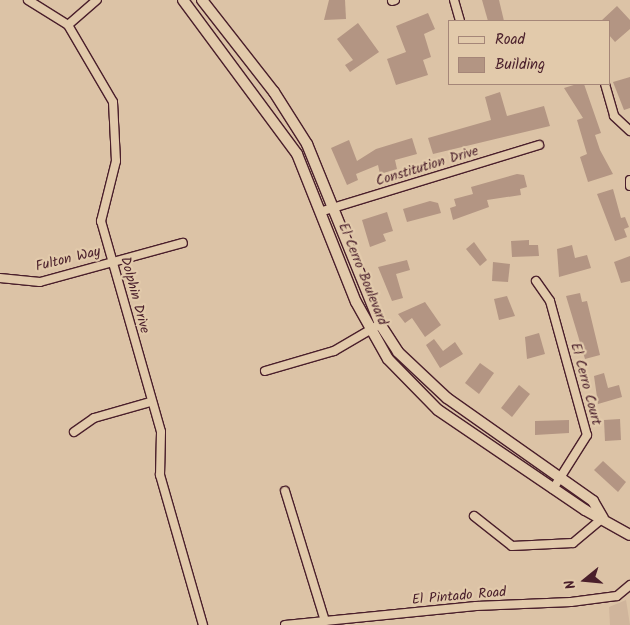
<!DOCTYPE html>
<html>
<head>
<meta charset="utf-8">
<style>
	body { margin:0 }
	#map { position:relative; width:630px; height:625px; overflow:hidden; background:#dcc3a6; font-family:Kalam,sans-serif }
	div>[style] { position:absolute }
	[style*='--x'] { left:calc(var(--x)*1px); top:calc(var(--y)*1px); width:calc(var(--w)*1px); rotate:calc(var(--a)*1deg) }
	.built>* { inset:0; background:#d0b59c }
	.building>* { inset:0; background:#b39583 }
	.roads { filter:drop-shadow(1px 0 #4a1f2b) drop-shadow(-1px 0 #4a1f2b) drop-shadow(0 1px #4a1f2b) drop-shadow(0 -1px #4a1f2b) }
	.minor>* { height:8px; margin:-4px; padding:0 4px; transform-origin:4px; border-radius:4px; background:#e2caab }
	.tertiary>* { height:10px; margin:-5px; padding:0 5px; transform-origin:5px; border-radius:5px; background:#e2caab }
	span { translate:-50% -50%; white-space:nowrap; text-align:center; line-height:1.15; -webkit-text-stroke:4.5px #e2caab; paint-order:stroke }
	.street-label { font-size:14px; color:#4a1f2b }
	.legend { position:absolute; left:448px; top:20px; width:162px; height:65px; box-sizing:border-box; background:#e2caab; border:1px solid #a58678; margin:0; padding:6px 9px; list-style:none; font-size:15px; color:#4a1f2b }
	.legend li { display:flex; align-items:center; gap:10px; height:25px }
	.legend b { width:25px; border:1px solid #a58678 }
	.north { position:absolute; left:560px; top:555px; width:50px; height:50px; -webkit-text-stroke:4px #e2caab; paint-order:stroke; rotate:253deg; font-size:14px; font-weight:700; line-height:20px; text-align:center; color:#4a1f2b }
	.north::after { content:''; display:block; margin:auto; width:18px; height:22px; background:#4a1f2b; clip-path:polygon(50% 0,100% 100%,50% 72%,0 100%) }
</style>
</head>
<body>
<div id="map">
	<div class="built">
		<i style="clip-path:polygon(626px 600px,630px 625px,610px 625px,609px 607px)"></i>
	</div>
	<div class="building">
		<i style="clip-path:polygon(329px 0,345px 0,346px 19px,324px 20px)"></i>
		<i style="clip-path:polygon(482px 0,499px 0,504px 21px,488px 21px)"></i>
		<i style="clip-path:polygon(617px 6px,630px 20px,630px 29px,615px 42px,609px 35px,609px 21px,601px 21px)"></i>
		<i style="clip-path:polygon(428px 13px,435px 29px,424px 34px,431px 57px,423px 60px,428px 75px,396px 85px,387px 59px,406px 52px,396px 26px)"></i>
		<i style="clip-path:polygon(358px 23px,379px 52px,350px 72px,345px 65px,353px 60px,337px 39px)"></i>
		<i style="clip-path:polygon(630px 77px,630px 108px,624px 110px,613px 82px)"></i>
		<i style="clip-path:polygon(577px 84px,584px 84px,601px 133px,595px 135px,600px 150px,613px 174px,588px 182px,580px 157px,587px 154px,577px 120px,583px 118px,564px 88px)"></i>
		<i style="clip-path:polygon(500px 92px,507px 116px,544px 106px,550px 126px,433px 154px,428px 138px,491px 120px,485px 97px)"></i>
		<i style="clip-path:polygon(412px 138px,417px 154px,395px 160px,397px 169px,380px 174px,378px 165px,356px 174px,358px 180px,347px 185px,331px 148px,349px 140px,357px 161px,376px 149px)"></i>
		<i style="clip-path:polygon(517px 174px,524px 175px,527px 187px,520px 189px,521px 195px,487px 200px,489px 207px,453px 220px,450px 208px,456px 206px,454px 199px,473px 194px,471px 187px)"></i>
		<i style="clip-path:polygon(613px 189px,621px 218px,625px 217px,629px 227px,624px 229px,627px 237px,615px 241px,597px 194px)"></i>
		<i style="clip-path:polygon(430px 201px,438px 203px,441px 213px,407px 222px,403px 209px)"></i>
		<i style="clip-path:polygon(387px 212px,393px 231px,383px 234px,386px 241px,370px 247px,362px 220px)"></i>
		<i style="clip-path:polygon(529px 240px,529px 245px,538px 245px,539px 256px,512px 257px,511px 241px)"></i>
		<i style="clip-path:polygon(474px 242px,487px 260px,480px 266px,466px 249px)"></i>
		<i style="clip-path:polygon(572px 245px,575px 258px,587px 255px,591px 268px,559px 277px,557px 249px)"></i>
		<i style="clip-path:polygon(630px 256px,630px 281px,621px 283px,614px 262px)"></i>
		<i style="clip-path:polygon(407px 260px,410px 270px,396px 274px,403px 298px,392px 301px,378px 267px)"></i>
		<i style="clip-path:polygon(493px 262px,510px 264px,508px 282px,492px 281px)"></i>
		<i style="clip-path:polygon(580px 293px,582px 302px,587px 301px,600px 355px,585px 359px,566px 296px)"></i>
		<i style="clip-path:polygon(507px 296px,515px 316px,499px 320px,494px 299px)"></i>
		<i style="clip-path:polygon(425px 302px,441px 325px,425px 337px,412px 318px,405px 323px,398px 314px)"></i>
		<i style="clip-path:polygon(539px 333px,545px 354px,527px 359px,525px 337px)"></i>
		<i style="clip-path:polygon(434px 339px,443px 351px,455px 342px,463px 354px,440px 368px,426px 345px)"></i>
		<i style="clip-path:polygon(480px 363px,494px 373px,479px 394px,465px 383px)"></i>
		<i style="clip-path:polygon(604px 373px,608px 388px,619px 385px,622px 397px,598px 404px,594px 376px)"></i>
		<i style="clip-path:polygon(519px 385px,530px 394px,512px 417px,501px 408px)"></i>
		<i style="clip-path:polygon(620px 419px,621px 440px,605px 441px,604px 420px)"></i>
		<i style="clip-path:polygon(569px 420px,569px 433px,535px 435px,535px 421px)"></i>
		<i style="clip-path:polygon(603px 461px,626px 482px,618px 492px,594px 470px)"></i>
	</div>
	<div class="roads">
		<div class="minor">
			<i style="--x:28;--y:0;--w:47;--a:32"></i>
			<i style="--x:68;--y:25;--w:89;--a:59.7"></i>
			<i style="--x:113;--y:102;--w:59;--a:87.1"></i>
			<i style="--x:116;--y:161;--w:62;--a:104"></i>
			<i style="--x:101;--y:221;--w:219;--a:74.1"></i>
			<i style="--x:161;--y:432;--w:43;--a:91.3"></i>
			<i style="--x:160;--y:475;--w:156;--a:74"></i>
			<i style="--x:454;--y:0;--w:22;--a:74"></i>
			<i style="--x:392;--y:1;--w:3;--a:-18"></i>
			<i style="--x:68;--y:25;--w:38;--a:-41"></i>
			<i style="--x:605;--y:84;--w:33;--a:74"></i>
			<i style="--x:614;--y:116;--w:22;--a:43"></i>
			<i style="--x:630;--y:180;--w:6;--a:90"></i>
			<i style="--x:323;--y:211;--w:226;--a:-17"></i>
			<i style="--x:0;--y:278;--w:40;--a:5.7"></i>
			<i style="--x:40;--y:282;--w:148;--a:-15.3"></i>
			<i style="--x:536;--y:281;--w:24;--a:55"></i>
			<i style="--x:550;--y:301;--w:139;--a:74.6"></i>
			<i style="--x:587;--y:435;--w:64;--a:122.2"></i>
			<i style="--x:265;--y:371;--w:72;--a:-16.2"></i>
			<i style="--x:334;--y:351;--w:53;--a:-30.4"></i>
			<i style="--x:74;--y:432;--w:24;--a:-35"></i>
			<i style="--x:94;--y:418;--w:58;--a:-15.9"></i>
			<i style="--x:285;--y:491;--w:136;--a:72.9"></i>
			<i style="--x:474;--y:516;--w:48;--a:38.3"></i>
			<i style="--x:512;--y:546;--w:61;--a:-2.8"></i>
			<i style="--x:573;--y:543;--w:39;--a:-40"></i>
			<i style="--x:285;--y:625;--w:192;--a:-5.7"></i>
			<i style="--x:476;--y:606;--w:95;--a:-2.4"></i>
			<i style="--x:571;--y:602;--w:46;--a:-7.4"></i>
			<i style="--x:617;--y:596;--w:17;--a:-40"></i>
		</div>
		<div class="tertiary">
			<i style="--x:183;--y:0;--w:192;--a:53.5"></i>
			<i style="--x:297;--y:154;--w:159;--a:68.3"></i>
			<i style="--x:356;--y:302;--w:65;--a:60.7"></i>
			<i style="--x:388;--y:359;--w:71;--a:45.6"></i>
			<i style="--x:438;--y:410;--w:178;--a:34.2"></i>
			<i style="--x:585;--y:510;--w:51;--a:29.1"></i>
			<i style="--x:202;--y:0;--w:117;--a:52"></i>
			<i style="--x:274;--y:92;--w:62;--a:57.6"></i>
			<i style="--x:307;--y:144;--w:194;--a:67.9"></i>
			<i style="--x:380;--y:324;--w:33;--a:57"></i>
			<i style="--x:398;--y:352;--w:67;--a:43.2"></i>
			<i style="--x:447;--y:398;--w:179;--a:35.2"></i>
			<i style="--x:593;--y:501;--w:20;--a:60"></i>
		</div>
	</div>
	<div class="street-label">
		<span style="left:427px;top:166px;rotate:-17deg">Constitution Drive</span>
		<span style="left:68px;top:259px;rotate:-14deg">Fulton Way</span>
		<span style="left:363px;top:274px;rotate:68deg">El Cerro Boulevard</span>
		<span style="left:135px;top:295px;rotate:75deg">Dolphin Drive</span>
		<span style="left:586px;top:384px;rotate:75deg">El Cerro Court</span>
		<span style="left:459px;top:596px;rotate:-5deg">El Pintado Road</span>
	</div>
	<ul class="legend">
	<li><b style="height:6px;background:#e2caab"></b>Road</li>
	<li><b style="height:14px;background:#b39583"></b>Building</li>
	</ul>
	<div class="north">N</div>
</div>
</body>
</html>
